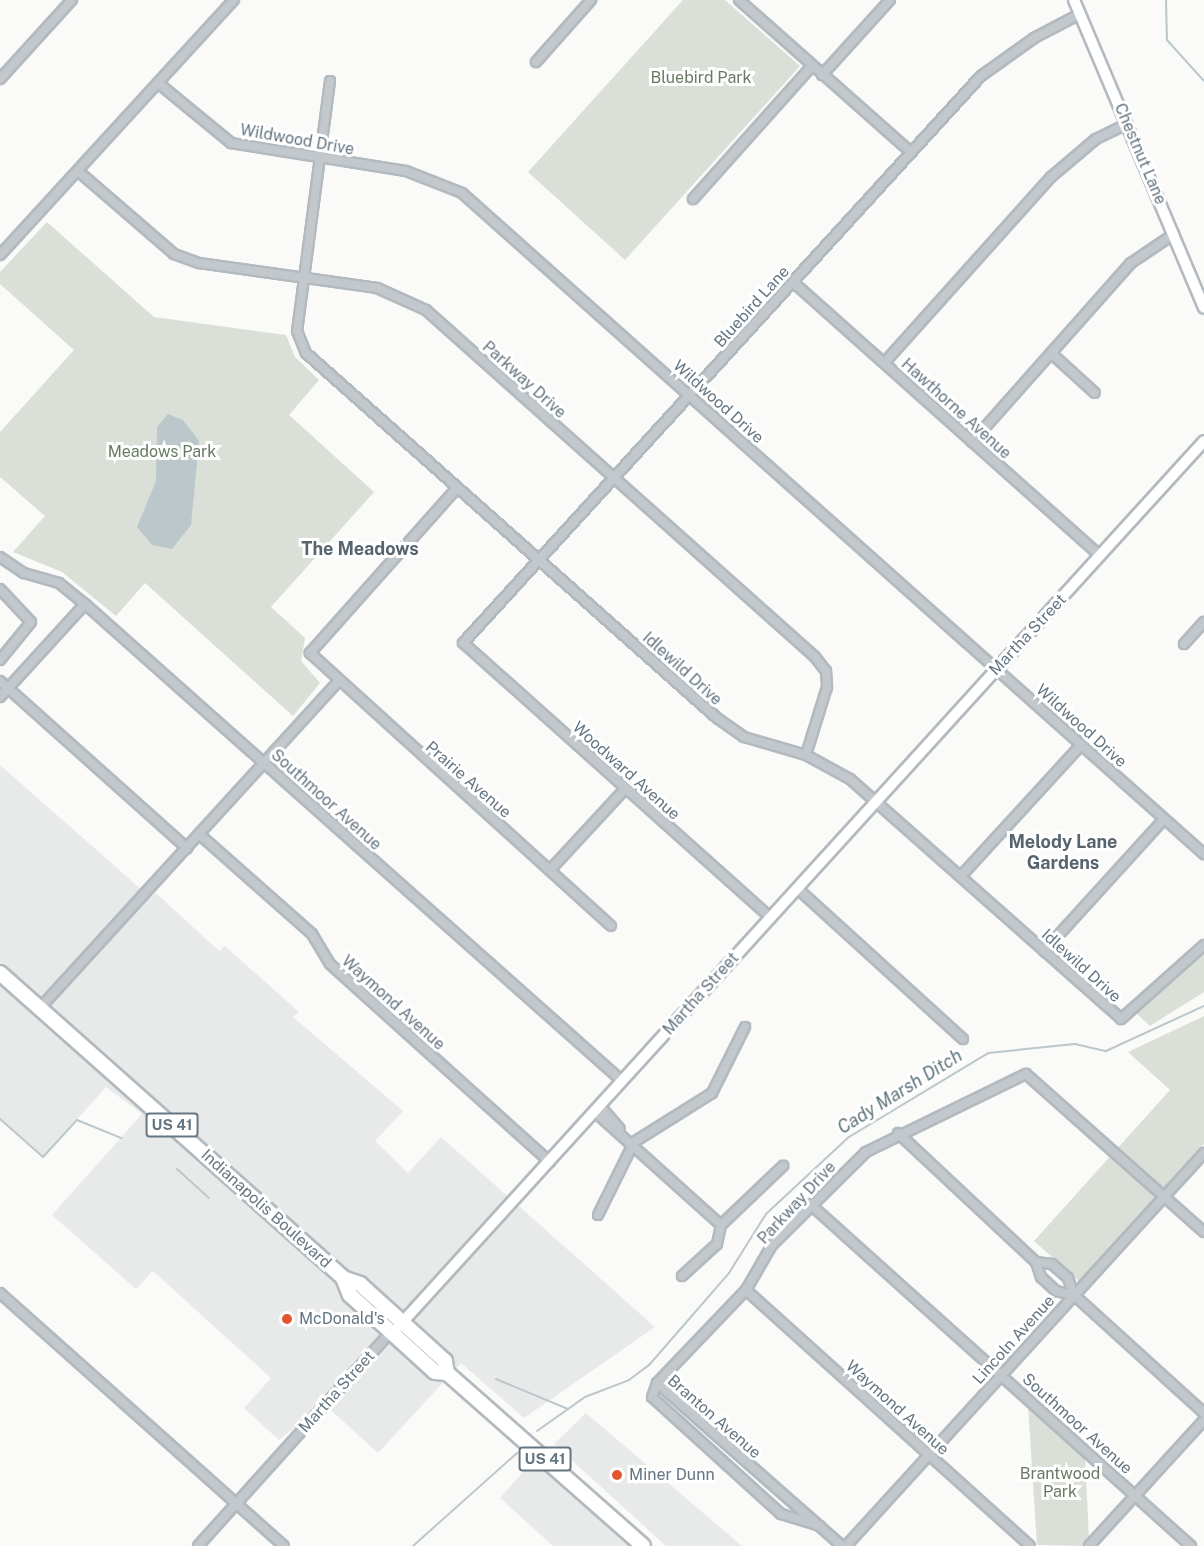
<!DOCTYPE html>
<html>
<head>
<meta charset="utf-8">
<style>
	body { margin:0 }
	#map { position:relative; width:1204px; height:1546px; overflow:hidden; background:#fafaf8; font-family:"Public Sans",sans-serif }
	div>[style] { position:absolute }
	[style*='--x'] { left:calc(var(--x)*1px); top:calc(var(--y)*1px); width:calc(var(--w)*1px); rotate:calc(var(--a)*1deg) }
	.built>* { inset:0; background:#e8e9e9 }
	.green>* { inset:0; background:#dadfd7 }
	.water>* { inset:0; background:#bbc7cb }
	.stream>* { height:2px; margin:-1px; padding:0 1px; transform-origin:1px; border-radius:1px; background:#bbc7cb }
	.roads { filter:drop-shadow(2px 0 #b3babf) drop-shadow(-2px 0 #b3babf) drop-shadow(0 2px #b3babf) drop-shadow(0 -2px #b3babf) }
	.street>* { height:8px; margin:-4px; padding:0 4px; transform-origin:4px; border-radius:4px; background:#c3c8cc }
	.secondary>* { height:10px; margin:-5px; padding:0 5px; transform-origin:5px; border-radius:5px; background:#fff }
	.highway>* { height:14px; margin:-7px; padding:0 7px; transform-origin:7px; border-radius:7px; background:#fff }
	.dots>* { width:16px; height:16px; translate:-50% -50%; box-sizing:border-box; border:3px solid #fff; border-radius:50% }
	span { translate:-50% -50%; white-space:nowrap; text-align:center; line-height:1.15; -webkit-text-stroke:6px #fff; paint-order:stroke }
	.shield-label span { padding:2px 4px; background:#fff; border:2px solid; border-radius:4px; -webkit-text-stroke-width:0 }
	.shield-label { font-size:15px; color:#657683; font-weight:700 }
	.park-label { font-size:16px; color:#687a64 }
	.street-label { font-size:16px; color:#657683 }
	.poi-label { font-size:16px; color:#657683 }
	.left { translate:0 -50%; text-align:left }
	.neighbourhood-label { font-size:18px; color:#57646e; font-weight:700 }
	.water-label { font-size:18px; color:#60757c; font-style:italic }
</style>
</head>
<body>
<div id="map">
	<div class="built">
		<i style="clip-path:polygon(0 765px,150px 897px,156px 893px,219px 951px,225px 946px,299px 1012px,293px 1017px,403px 1111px,375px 1141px,408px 1173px,441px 1137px,655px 1327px,524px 1418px,461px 1363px,378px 1453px,324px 1404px,279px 1440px,244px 1408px,271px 1378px,153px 1271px,136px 1289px,52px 1215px,142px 1114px,106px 1087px,43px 1157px,0 1118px)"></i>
		<i style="clip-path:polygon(586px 1413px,600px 1425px,742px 1546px,666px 1546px,554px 1444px)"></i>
		<i style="clip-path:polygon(538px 1455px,640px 1546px,553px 1546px,500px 1498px)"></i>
	</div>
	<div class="green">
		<i style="clip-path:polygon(683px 0,725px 0,800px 66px,625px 260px,528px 172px)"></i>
		<i style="clip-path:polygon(47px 222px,154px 317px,286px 335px,295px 357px,319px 380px,289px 415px,374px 492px,271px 607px,305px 638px,301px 661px,320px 683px,293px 716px,145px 583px,116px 616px,62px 572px,13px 552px,45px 516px,0 477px,0 432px,74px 350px,0 284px,0 272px)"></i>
		<i style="clip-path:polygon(1204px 953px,1204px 992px,1150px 1026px,1136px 1013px)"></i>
		<i style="clip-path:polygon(1204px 1016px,1204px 1144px,1079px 1281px,1034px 1241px,1170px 1090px,1128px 1052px)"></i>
		<i style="clip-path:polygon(1028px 1405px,1085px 1456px,1089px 1539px,1083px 1546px,1037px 1545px)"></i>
	</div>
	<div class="water">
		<i style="clip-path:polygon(168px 414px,183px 420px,199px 441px,191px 525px,172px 549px,152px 545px,137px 527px,156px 481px,157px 427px)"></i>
	</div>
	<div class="stream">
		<i style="--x:1166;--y:0;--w:40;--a:88.6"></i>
		<i style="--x:1167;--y:40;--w:55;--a:47.9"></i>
		<i style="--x:0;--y:1119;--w:57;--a:41.5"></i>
		<i style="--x:43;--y:1157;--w:50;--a:-47.4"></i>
		<i style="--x:77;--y:1120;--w:48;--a:22.2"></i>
		<i style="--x:177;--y:1169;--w:43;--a:42.2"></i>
		<i style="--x:496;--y:1379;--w:78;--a:22.6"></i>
		<i style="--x:537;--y:1431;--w:59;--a:-35.3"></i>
		<i style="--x:585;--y:1397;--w:47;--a:-21.1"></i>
		<i style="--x:629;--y:1380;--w:26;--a:-37"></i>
		<i style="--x:650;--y:1364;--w:121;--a:-49"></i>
		<i style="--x:729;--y:1273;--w:70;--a:-57.9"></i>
		<i style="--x:766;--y:1214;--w:113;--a:-42.9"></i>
		<i style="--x:849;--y:1137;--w:162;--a:-31.1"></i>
		<i style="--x:988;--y:1053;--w:87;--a:-5.9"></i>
		<i style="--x:1075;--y:1044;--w:32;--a:13"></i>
		<i style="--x:1106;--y:1051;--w:108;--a:-24.7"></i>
		<i style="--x:413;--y:1546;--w:140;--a:-41.8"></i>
	</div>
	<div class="roads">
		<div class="street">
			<i style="--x:739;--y:0;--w:230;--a:41.5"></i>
			<i style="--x:536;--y:62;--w:83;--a:-48.4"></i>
			<i style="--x:822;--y:75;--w:101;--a:-47.8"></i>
			<i style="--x:0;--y:79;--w:107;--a:-47.7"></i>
			<i style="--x:330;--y:81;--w:252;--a:97.5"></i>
			<i style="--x:297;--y:331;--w:24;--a:68"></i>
			<i style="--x:306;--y:353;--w:550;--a:41.61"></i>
			<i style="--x:717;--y:718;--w:33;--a:35"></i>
			<i style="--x:744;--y:737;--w:65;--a:16.2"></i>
			<i style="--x:806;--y:755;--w:50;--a:28.6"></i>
			<i style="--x:850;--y:779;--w:362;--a:41.5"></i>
			<i style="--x:1121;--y:1019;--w:111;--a:-41.7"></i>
			<i style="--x:158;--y:83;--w:94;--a:39.4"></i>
			<i style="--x:231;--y:143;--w:177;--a:9.1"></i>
			<i style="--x:406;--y:171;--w:60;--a:21.4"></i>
			<i style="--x:462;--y:193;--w:994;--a:41.7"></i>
			<i style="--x:78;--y:171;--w:127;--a:40.8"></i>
			<i style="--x:174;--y:254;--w:27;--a:20"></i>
			<i style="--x:199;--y:263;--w:180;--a:8"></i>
			<i style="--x:377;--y:288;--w:54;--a:24.2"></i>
			<i style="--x:426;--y:310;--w:521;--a:41.73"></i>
			<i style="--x:815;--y:657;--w:18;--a:52"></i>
			<i style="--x:826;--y:671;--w:16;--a:86"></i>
			<i style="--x:827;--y:687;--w:71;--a:107.2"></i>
			<i style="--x:693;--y:199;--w:178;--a:-48.2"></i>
			<i style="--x:0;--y:255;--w:346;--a:-47.5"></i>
			<i style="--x:793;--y:282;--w:411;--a:41.7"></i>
			<i style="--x:1051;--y:353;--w:59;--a:42.3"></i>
			<i style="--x:885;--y:362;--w:249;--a:-48.1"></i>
			<i style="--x:1051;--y:177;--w:59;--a:-40.2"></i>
			<i style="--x:1096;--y:139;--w:34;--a:-26"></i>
			<i style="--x:972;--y:442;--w:239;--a:-48.4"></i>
			<i style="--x:1131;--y:263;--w:52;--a:-34"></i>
			<i style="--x:457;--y:488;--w:221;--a:131.7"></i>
			<i style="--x:310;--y:653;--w:406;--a:42.2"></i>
			<i style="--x:0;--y:557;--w:29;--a:34"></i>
			<i style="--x:24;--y:573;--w:36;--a:16"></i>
			<i style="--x:59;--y:583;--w:33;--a:39"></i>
			<i style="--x:85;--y:604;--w:718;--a:41.61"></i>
			<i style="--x:0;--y:589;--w:45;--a:46.8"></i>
			<i style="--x:31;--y:622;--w:49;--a:129.2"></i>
			<i style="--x:1184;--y:644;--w:30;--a:-48"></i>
			<i style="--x:0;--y:681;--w:251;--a:41.8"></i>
			<i style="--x:0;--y:697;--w:126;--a:-47.6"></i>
			<i style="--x:199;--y:834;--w:151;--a:41.5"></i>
			<i style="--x:312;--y:934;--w:35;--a:59"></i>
			<i style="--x:330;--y:964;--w:296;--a:42"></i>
			<i style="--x:550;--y:870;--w:110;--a:-47.2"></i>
			<i style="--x:961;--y:876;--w:178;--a:-47.5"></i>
			<i style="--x:798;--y:889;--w:223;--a:42.3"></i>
			<i style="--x:771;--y:918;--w:413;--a:-138.2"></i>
			<i style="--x:463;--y:643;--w:768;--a:-47.59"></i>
			<i style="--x:981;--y:76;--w:65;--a:-35.6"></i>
			<i style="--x:1034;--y:38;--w:52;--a:-27.6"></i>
			<i style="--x:1044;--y:951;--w:178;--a:-47.7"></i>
			<i style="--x:40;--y:1008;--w:442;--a:-47.6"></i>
			<i style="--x:600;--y:1106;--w:30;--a:49"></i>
			<i style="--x:595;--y:1112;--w:169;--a:41.9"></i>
			<i style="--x:898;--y:1133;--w:189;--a:43.1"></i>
			<i style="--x:1036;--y:1262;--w:16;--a:72"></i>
			<i style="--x:1041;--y:1277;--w:21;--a:43"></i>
			<i style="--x:1056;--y:1291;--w:18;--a:13"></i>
			<i style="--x:1074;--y:1295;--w:176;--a:42.2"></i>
			<i style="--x:810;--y:1204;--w:512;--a:41.91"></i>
			<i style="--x:598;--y:1215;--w:81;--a:-63.7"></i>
			<i style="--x:634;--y:1142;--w:92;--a:-32.1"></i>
			<i style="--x:712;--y:1093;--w:74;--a:-63.4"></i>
			<i style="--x:1036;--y:1262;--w:16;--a:7"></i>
			<i style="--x:1052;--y:1264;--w:21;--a:41"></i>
			<i style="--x:1068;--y:1278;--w:18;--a:71"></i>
			<i style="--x:682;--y:1276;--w:47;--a:-42.4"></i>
			<i style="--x:717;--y:1244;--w:19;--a:-78"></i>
			<i style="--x:721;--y:1225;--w:86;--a:-43.6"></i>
			<i style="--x:746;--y:1290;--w:382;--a:42"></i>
			<i style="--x:0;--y:1293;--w:380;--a:41.7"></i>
			<i style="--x:657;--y:1383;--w:247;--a:41.4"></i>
			<i style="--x:820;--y:1526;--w:41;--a:-162.9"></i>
			<i style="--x:781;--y:1514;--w:174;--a:-137.8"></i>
			<i style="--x:652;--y:1397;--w:15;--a:-70"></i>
			<i style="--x:657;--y:1383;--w:129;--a:-46.3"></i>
			<i style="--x:746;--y:1290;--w:52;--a:-60"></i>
			<i style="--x:772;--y:1245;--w:132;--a:-44.7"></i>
			<i style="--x:866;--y:1152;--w:178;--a:-26"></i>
			<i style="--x:1026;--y:1074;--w:238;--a:41.6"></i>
			<i style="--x:198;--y:1546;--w:288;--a:-48"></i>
			<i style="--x:846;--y:1546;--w:532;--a:-47.67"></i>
			<i style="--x:1089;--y:1546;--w:171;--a:-47.6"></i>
		</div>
		<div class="secondary">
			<i style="--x:1074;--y:0;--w:334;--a:67.1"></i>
			<i style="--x:399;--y:1326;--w:1196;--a:-47.71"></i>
		</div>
		<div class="highway">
			<i style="--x:0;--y:973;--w:459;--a:41.6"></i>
			<i style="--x:343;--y:1278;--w:18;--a:19"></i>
			<i style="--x:360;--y:1284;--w:115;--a:42.2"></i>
			<i style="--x:445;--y:1361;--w:12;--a:81"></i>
			<i style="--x:343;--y:1278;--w:18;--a:68"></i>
			<i style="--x:350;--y:1295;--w:55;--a:42.1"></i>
			<i style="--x:391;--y:1332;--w:59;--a:42.3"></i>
			<i style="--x:435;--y:1372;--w:12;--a:5"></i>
			<i style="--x:447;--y:1373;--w:261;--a:41.4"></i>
		</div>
	</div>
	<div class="dots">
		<i style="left:287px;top:1319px;background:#e4572e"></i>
		<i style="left:617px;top:1475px;background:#e4572e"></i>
	</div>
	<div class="shield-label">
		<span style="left:172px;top:1125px">US 41</span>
		<span style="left:545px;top:1459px">US 41</span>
	</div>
	<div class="park-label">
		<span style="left:701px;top:78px">Bluebird Park</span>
		<span style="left:162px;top:452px">Meadows Park</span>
		<span style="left:1060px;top:1483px">Brantwood<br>Park</span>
	</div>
	<div class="street-label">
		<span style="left:297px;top:140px;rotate:10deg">Wildwood Drive</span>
		<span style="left:1140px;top:154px;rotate:67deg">Chestnut Lane</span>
		<span style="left:752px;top:307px;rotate:-48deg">Bluebird Lane</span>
		<span style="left:524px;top:380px;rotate:42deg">Parkway Drive</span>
		<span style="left:718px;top:402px;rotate:42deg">Wildwood Drive</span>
		<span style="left:956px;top:409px;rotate:42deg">Hawthorne Avenue</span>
		<span style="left:1028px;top:635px;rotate:-47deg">Martha Street</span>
		<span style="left:682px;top:669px;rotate:42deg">Idlewild Drive</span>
		<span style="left:1081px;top:726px;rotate:42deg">Wildwood Drive</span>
		<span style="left:626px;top:771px;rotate:42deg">Woodward Avenue</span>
		<span style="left:468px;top:780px;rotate:41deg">Prairie Avenue</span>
		<span style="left:326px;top:800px;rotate:42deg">Southmoor Avenue</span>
		<span style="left:1081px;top:966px;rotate:42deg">Idlewild Drive</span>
		<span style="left:701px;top:994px;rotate:-48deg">Martha Street</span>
		<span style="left:393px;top:1003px;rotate:42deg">Waymond Avenue</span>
		<span style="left:797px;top:1203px;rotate:-47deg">Parkway Drive</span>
		<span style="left:266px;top:1209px;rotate:42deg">Indianapolis Boulevard</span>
		<span style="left:1014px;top:1340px;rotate:-48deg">Lincoln Avenue</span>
		<span style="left:337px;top:1392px;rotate:-48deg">Martha Street</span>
		<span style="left:897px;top:1408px;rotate:42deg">Waymond Avenue</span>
		<span style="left:714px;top:1417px;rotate:41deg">Branton Avenue</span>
		<span style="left:1077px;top:1424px;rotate:42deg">Southmoor Avenue</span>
	</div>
	<div class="poi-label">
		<span class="left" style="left:299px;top:1319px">McDonald's</span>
		<span class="left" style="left:629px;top:1475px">Miner Dunn</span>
	</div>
	<div class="neighbourhood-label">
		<span style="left:360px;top:549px">The Meadows</span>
		<span style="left:1063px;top:853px">Melody Lane<br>Gardens</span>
	</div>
	<div class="water-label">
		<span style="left:900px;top:1092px;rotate:-32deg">Cady Marsh Ditch</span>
	</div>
</div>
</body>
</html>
